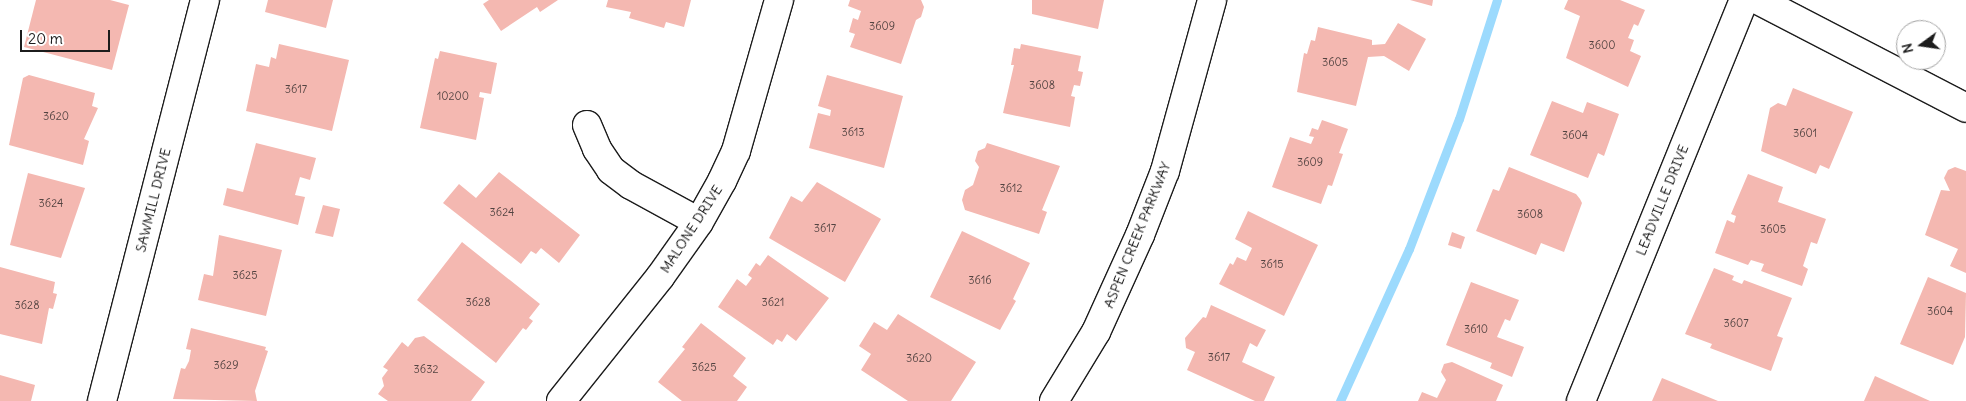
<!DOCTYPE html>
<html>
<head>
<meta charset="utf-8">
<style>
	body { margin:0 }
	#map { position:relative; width:1966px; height:401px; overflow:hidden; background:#fff; font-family:Delius,sans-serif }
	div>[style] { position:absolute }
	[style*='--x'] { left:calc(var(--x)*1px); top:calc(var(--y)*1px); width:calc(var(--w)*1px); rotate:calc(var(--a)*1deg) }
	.stream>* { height:9px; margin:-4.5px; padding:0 4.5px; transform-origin:4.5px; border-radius:4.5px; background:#9cdafd }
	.building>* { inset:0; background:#f4b8b1 }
	.roads { filter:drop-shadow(1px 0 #1c1c1c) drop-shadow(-1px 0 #1c1c1c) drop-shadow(0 1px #1c1c1c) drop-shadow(0 -1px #1c1c1c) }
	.minor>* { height:28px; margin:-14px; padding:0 14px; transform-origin:14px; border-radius:14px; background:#fff }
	span { translate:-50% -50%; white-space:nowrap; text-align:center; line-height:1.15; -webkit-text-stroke:4px #fff; paint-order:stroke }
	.number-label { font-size:11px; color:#524341 }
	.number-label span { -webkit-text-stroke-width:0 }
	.street-label { font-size:14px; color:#1c1c1c }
	.north { position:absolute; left:1896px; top:20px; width:50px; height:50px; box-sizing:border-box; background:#fff; border:1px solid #a4a4a4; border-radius:50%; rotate:256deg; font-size:14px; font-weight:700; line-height:20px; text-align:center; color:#1c1c1c }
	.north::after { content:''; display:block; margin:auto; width:18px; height:22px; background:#1c1c1c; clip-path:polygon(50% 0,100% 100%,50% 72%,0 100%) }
	.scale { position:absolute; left:20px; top:30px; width:90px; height:22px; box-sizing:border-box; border:2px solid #1c1c1c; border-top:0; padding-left:6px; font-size:15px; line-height:18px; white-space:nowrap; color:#1c1c1c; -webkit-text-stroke:4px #fff; paint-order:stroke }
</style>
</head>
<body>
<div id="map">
	<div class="stream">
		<i style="--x:1340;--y:401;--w:167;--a:-65.6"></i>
		<i style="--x:1409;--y:249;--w:139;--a:-69"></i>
		<i style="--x:1459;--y:119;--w:125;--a:-72.3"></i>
	</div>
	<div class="building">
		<i style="clip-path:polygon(36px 0,110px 0,129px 5px,112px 70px,24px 47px)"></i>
		<i style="clip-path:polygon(268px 0,333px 0,326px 28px,265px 12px)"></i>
		<i style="clip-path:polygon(489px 0,558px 0,540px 12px,537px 7px,501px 31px,483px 4px)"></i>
		<i style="clip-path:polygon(608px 0,691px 0,684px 27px,666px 22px,664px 28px,629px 18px,631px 12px,606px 7px)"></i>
		<i style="clip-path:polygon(850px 0,921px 0,924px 7px,921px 17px,916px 20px,901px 64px,850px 47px,855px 34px,849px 32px,853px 18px,858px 20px,861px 11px,848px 6px)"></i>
		<i style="clip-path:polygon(1032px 0,1104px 0,1098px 29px,1032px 14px)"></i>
		<i style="clip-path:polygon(1410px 0,1433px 0,1432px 6px)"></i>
		<i style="clip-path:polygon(1568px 0,1620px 0,1645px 10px,1638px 26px,1634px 24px,1628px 38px,1634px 40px,1630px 51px,1641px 56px,1628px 87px,1566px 58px,1580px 16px,1564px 9px)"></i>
		<i style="clip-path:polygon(1398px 23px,1426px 39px,1409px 71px,1384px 56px,1368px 57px,1356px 106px,1297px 92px,1304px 53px,1307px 54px,1311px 40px,1315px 41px,1318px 27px,1372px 40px,1372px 45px,1385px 44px)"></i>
		<i style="clip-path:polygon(279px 44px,349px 60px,332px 131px,246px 111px,256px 64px,269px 67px,271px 57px,276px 59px)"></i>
		<i style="clip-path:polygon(1021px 44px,1081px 56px,1078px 71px,1083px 72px,1080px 86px,1074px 85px,1071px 96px,1075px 97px,1070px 127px,1003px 113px,1014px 65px,1011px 65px,1014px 48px,1020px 49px)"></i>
		<i style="clip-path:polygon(440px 51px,497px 63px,491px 94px,480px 92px,479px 97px,484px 98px,476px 140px,420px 128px,435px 58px,438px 59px)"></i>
		<i style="clip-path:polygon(29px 75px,95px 93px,92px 106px,98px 108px,84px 139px,89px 141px,83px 165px,9px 145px,23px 78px)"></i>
		<i style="clip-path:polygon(827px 75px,903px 96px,884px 168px,809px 148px,818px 113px,830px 116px,831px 110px,818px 106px)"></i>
		<i style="clip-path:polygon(1793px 88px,1853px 112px,1829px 169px,1820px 165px,1816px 174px,1761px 151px,1770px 108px,1778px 103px,1786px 106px)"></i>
		<i style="clip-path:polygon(1552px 101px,1583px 113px,1587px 102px,1619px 114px,1604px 156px,1598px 153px,1588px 178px,1530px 155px)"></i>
		<i style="clip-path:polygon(1322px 120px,1348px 129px,1339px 153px,1343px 154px,1332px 186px,1328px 185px,1321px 204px,1272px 187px,1290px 137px,1311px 144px,1314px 137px,1309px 136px,1312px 128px,1318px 130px)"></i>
		<i style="clip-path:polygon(256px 143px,316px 158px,310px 180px,300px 177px,295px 195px,305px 197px,298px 225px,223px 205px,227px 188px,243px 192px)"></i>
		<i style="clip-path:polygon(987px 143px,1060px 166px,1042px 210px,1047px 212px,1039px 234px,965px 210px,962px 200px,965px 190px,973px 185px,979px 167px,975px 161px,978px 151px,985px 148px)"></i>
		<i style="clip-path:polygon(1509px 167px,1576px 194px,1580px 199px,1582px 203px,1564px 252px,1541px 243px,1536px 255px,1476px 231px,1493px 189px,1499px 191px)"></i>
		<i style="clip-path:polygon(1955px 167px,1966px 171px,1966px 273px,1950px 266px,1958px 249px,1925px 235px,1941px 190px,1950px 191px,1944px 178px,1948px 170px)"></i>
		<i style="clip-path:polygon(499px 172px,580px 235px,559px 263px,541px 248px,536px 254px,531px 251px,521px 264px,443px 203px,459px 184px,476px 198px)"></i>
		<i style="clip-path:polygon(28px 173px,85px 188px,61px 258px,10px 245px)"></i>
		<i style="clip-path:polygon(1748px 174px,1783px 187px,1778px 202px,1826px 219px,1817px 244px,1811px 242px,1803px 266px,1808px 269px,1802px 286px,1761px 271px,1764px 264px,1751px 260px,1748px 265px,1715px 253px,1727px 220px,1734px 223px,1736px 216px,1731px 214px)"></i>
		<i style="clip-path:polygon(817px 182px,881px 219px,845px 282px,769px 238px,791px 196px,802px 202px)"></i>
		<i style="clip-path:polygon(323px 205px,340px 209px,333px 237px,315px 233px)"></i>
		<i style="clip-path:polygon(1248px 211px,1318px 245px,1284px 316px,1219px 284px,1230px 263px,1233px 265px,1237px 257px,1246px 261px,1252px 248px,1235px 239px)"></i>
		<i style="clip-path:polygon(962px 231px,1030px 263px,1013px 299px,1016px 301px,1000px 330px,930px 297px)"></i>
		<i style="clip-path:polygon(1452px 232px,1465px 237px,1461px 249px,1448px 245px)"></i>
		<i style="clip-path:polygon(219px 235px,282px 250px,266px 316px,198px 300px,204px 274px,213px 276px)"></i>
		<i style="clip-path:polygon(462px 242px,540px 304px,529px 318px,533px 321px,526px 330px,523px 328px,496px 363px,417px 300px)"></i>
		<i style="clip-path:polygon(768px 255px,829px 298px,796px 341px,787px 334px,782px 342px,777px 339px,773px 345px,718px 307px,737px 279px,746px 286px,752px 278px,748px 275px,756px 263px,760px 266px)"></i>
		<i style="clip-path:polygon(0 267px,55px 282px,53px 293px,57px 294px,53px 309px,49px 308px,42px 344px,0 334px)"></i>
		<i style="clip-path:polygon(1714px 268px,1734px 276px,1732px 280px,1742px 284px,1744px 280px,1792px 298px,1777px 336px,1783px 338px,1771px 371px,1710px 348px,1712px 344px,1685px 334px)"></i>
		<i style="clip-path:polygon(1928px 277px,1966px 293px,1965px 337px,1953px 365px,1900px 344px)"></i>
		<i style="clip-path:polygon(1471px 282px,1519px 300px,1510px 321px,1505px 319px,1497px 337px,1524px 347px,1512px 377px,1490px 368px,1492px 363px,1446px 345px)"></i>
		<i style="clip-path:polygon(1211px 305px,1266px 330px,1257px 347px,1250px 343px,1242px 362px,1275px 377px,1264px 401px,1255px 401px,1187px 370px,1195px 352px,1186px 348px,1185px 338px,1203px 317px,1206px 318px)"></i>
		<i style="clip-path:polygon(898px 314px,976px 362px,951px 401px,908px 401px,861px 370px,871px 354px,859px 346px,874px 322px,887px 330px)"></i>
		<i style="clip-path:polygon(701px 323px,746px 358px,733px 376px,747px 387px,737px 401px,682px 401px,658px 382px,685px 349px,682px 347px)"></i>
		<i style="clip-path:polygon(191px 328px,266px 347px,265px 350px,268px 351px,255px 391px,257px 401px,173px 399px,181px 368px,185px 369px,189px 361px,191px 350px,186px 349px)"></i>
		<i style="clip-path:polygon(424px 336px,485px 382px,471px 401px,388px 401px,378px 394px,384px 386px,382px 378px,388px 370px,383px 367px,402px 342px,408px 347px,415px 338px)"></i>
		<i style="clip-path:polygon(1452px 362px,1503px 385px,1496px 401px,1418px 401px,1422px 392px,1437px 398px,1446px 380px,1441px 372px,1444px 364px)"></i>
		<i style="clip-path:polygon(0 375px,35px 385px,31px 401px,0 401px)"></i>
		<i style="clip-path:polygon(1875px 376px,1930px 401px,1864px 401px)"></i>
		<i style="clip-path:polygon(1662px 378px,1718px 401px,1652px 401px)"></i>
	</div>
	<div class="roads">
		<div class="minor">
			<i style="--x:1758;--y:0;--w:234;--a:27.4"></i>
			<i style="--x:587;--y:125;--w:26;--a:67"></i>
			<i style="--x:597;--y:149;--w:25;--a:56"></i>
			<i style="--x:611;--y:170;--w:25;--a:37"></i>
			<i style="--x:631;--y:185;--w:77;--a:28.6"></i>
			<i style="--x:102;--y:401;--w:414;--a:-75.6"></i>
			<i style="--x:561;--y:401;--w:159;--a:-51.4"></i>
			<i style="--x:660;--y:277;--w:67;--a:-54.7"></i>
			<i style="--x:699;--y:222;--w:47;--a:-60.7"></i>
			<i style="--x:722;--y:181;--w:33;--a:-65"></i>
			<i style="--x:736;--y:151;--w:157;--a:-74.1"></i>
			<i style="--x:1054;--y:401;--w:81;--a:-58.7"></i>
			<i style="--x:1096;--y:332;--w:107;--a:-65.6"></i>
			<i style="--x:1140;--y:235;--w:69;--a:-68.7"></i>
			<i style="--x:1165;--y:171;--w:177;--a:-74.6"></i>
			<i style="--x:1581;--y:401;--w:433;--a:-67.9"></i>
		</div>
	</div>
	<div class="number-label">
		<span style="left:882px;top:26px">3609</span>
		<span style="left:1602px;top:45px">3600</span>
		<span style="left:1335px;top:62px">3605</span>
		<span style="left:1042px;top:85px">3608</span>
		<span style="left:296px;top:89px">3617</span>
		<span style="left:453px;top:96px">10200</span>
		<span style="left:56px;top:116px">3620</span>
		<span style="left:853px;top:132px">3613</span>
		<span style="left:1805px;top:133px">3601</span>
		<span style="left:1575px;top:135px">3604</span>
		<span style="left:1310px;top:162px">3609</span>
		<span style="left:1011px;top:188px">3612</span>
		<span style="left:51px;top:203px">3624</span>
		<span style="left:502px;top:212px">3624</span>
		<span style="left:1530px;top:214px">3608</span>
		<span style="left:825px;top:228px">3617</span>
		<span style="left:1773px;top:229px">3605</span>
		<span style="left:1272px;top:264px">3615</span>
		<span style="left:245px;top:275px">3625</span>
		<span style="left:980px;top:280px">3616</span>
		<span style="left:478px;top:302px">3628</span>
		<span style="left:773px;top:302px">3621</span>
		<span style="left:27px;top:305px">3628</span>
		<span style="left:1940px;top:311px">3604</span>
		<span style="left:1736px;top:323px">3607</span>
		<span style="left:1476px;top:329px">3610</span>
		<span style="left:1219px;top:357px">3617</span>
		<span style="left:919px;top:358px">3620</span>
		<span style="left:226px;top:365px">3629</span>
		<span style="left:704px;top:367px">3625</span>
		<span style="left:426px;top:369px">3632</span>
	</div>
	<div class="street-label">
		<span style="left:153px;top:200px;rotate:-76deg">SAWMILL DRIVE</span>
		<span style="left:1662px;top:200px;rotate:-68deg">LEADVILLE DRIVE</span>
		<span style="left:691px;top:229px;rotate:-57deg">MALONE DRIVE</span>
		<span style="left:1137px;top:235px;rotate:-68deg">ASPEN CREEK PARKWAY</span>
	</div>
	<div class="north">N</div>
	<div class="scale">20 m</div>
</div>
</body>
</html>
